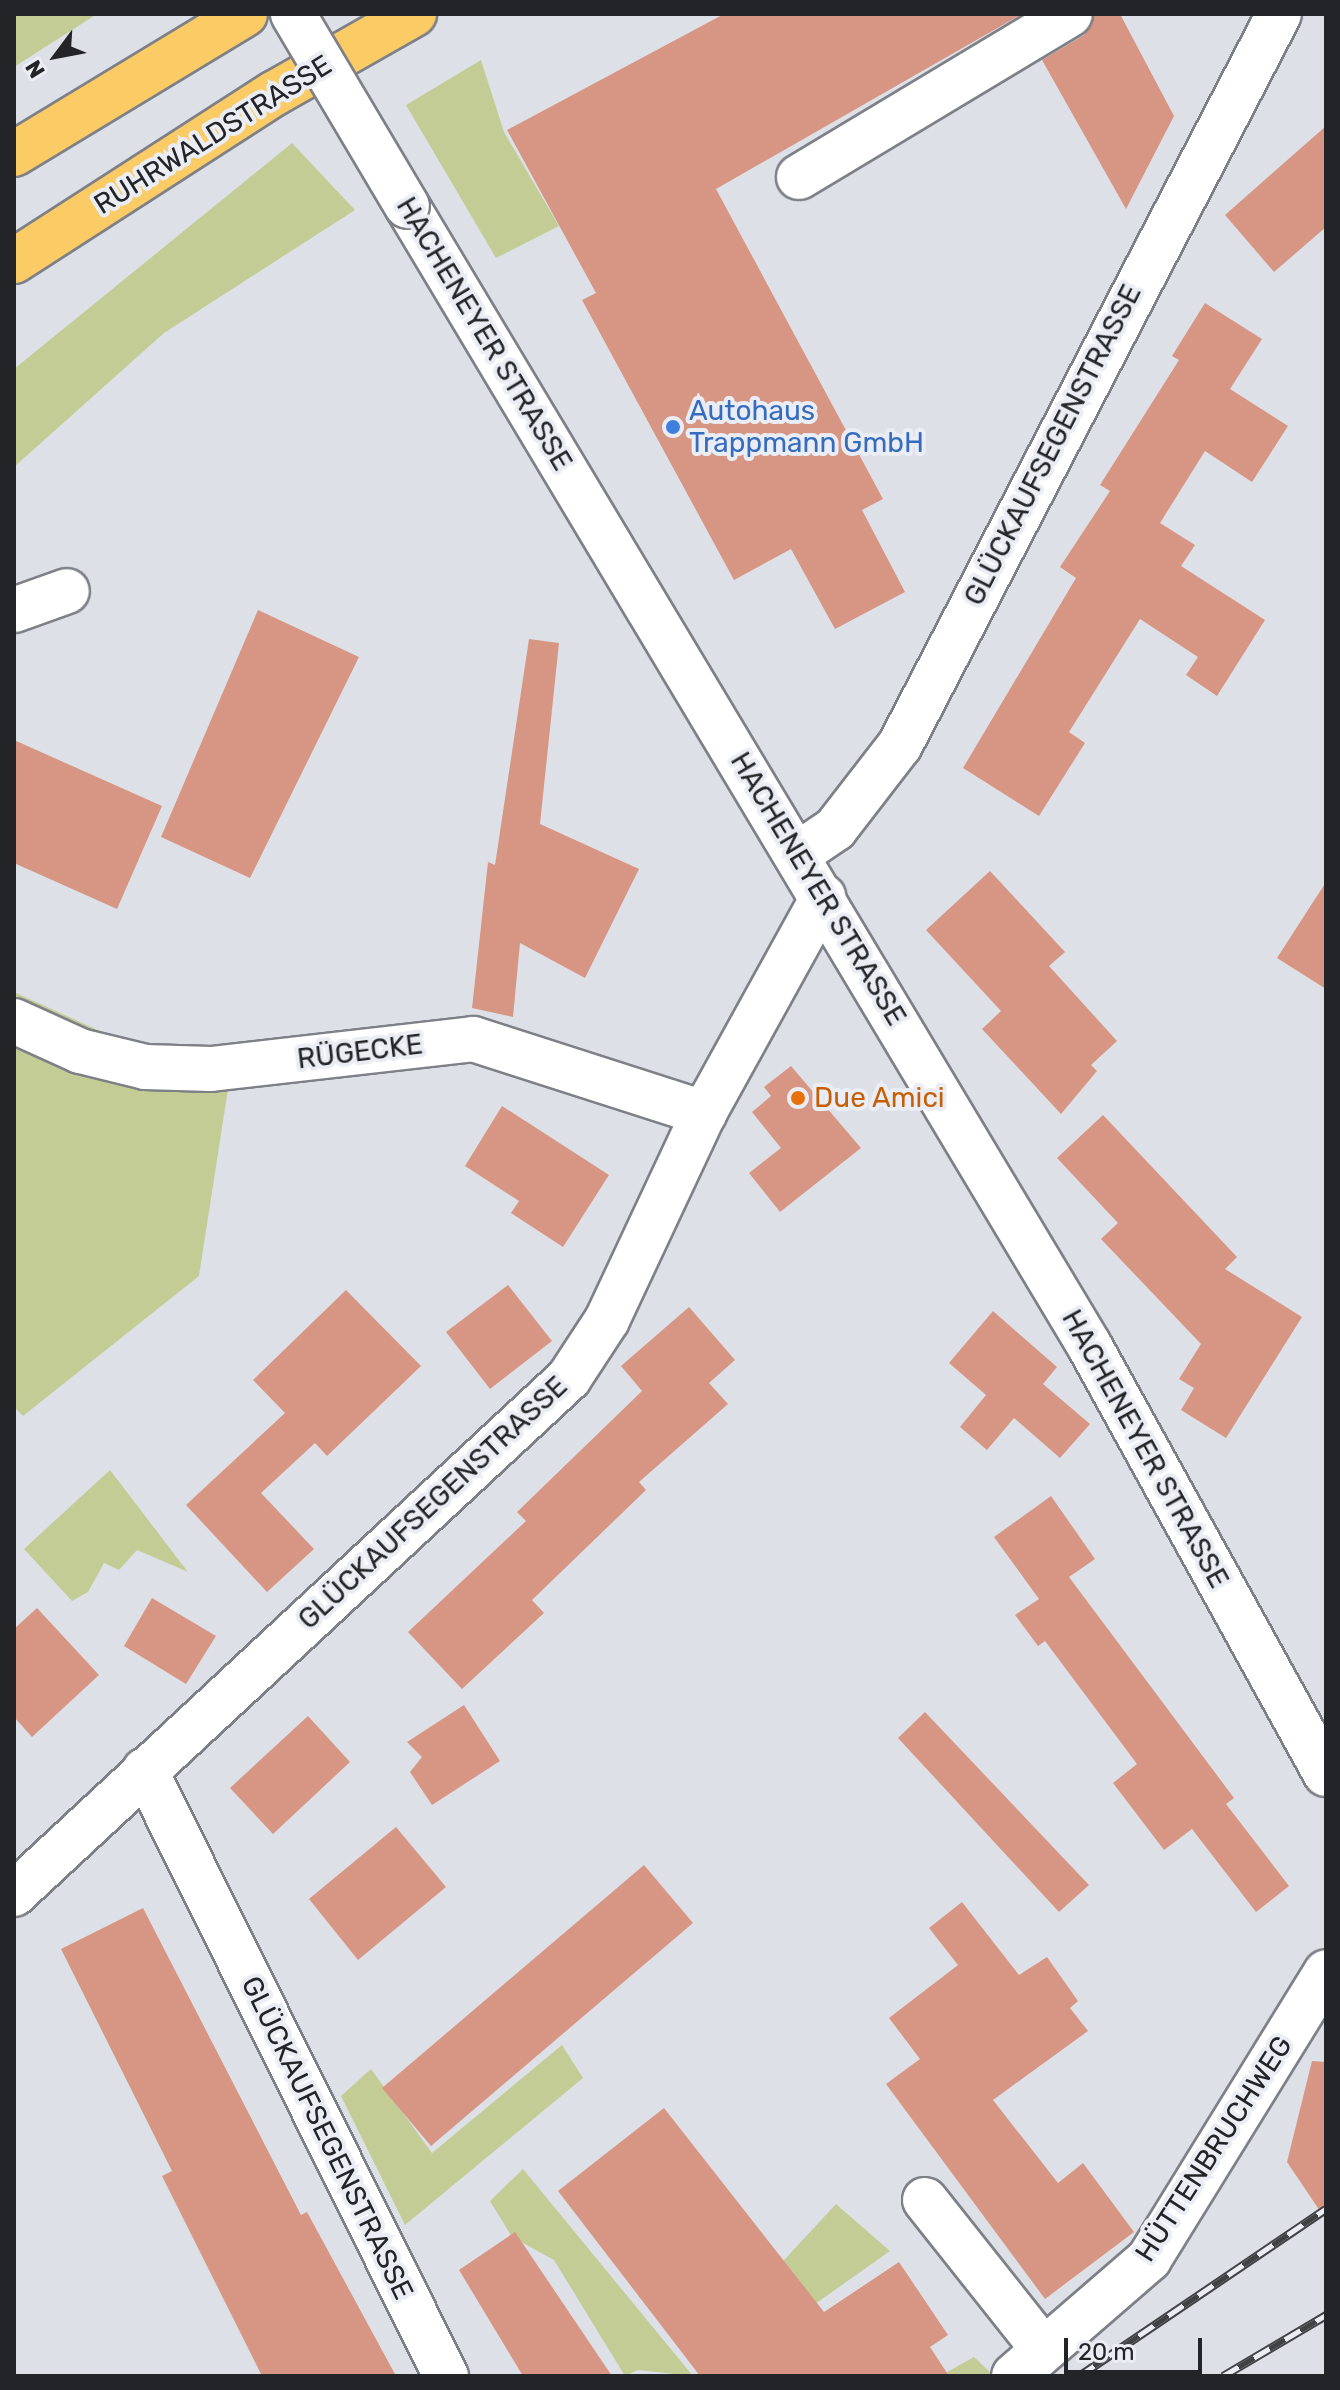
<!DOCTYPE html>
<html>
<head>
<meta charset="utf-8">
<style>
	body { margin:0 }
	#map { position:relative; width:1340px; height:2390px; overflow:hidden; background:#dee0e8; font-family:Rubik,sans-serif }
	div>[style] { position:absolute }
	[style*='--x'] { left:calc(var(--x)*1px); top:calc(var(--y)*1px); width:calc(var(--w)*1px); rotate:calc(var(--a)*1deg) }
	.green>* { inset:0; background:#c4cc96 }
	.building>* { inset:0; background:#d69683 }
	.roads { filter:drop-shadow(2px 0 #7e8087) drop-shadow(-2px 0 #7e8087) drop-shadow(0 2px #7e8087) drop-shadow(0 -2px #7e8087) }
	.minor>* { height:44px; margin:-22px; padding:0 22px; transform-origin:22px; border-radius:22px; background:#fff }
	.highway>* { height:44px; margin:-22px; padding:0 22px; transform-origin:22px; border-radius:22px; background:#fbcb66 }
	.rail>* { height:9px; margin-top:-4.5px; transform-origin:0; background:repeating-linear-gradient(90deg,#ebedf5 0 18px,#414246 0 36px); box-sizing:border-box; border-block:2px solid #414246 }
	.bridges { filter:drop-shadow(2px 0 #7e8087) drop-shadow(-2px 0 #7e8087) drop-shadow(0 2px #7e8087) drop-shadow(0 -2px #7e8087) }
	.minor-bridge>* { height:44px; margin:-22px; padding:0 22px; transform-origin:22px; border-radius:22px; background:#fff }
	.dots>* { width:22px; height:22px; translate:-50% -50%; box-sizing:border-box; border:4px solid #ebedf5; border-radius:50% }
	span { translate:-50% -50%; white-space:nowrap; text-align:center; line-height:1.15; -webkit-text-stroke:8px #ebedf5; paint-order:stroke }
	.street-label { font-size:28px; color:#232427 }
	.shop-label { font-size:28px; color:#366cbe }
	.left { translate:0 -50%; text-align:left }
	.food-label { font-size:28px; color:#c56008 }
	.frame { position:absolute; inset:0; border:16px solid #232427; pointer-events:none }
	.north { position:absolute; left:16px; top:16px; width:80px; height:80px; -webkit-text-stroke:6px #ebedf5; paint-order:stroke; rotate:238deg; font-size:22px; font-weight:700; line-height:32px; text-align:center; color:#232427 }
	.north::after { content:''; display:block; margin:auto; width:28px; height:36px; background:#232427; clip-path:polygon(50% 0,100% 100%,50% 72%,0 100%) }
	.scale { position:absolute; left:1064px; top:2338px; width:138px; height:36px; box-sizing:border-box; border:4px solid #232427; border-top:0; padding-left:10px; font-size:24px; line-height:28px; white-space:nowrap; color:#232427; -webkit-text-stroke:6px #ebedf5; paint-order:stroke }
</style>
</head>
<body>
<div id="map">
	<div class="green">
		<i style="clip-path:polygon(14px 14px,97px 14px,14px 67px)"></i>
		<i style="clip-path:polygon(481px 60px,504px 132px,559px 226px,496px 258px,406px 105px)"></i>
		<i style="clip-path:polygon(292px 143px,355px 210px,164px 333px,14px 467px,14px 369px)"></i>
		<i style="clip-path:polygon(14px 992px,228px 1089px,199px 1276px,23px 1416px,14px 1407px)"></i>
		<i style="clip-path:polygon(110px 1470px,188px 1572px,137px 1550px,119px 1570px,104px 1563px,88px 1592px,72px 1601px,24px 1549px)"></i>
		<i style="clip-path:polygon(562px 2045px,583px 2078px,405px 2225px,341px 2096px,371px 2069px,432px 2153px)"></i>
		<i style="clip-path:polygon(523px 2169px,693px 2376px,638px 2370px,625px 2376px,554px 2260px,512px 2237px,490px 2201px)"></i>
		<i style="clip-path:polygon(836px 2204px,890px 2251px,808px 2309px,773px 2272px)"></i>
		<i style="clip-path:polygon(974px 2357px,994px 2376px,940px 2376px)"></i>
	</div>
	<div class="building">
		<i style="clip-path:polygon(724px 14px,1022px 14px,716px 189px,883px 499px,862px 510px,905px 592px,835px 629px,791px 549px,734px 580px,582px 300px,596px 293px,507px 130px)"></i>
		<i style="clip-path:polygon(1095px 14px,1120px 14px,1174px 116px,1126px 209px,1042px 60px,1084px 35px)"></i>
		<i style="clip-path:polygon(1326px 126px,1326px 227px,1274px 272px,1225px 215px)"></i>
		<i style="clip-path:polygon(1205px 303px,1262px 339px,1230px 389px,1288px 426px,1252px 482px,1205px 451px,1160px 523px,1195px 545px,1181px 566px,1265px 620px,1217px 696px,1186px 675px,1198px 657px,1140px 619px,1069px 732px,1085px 743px,1039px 816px,963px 768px,1076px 578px,1060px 567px,1110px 491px,1100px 485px,1179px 360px,1172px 356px)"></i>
		<i style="clip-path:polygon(258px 610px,359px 657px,250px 878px,161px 837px)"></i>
		<i style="clip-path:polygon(529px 639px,559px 643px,540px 824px,639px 869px,585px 978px,520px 943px,513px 1017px,472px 1008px,488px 862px,495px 865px)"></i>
		<i style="clip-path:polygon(14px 740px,162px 806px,117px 909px,14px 863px)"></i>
		<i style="clip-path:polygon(990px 871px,1065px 952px,1049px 966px,1117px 1041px,1091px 1065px,1097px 1071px,1061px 1114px,982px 1029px,1001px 1011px,926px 930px)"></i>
		<i style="clip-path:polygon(1326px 882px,1326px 989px,1277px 958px)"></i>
		<i style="clip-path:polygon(791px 1066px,861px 1148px,780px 1212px,749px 1173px,781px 1148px,752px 1112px,771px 1096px,764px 1087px)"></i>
		<i style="clip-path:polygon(502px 1106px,609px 1175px,563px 1247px,511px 1213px,519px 1201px,465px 1166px)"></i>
		<i style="clip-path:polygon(1103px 1115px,1237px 1257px,1225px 1269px,1302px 1317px,1226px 1438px,1181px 1410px,1194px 1388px,1179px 1379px,1201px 1344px,1101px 1239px,1118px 1223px,1057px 1158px)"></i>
		<i style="clip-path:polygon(508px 1285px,552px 1341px,490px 1389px,446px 1332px)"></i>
		<i style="clip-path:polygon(346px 1290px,421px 1366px,327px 1456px,315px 1443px,261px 1493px,314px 1549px,267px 1592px,186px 1505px,285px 1413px,253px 1380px)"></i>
		<i style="clip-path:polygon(689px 1307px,735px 1360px,709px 1383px,728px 1404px,639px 1482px,646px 1490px,532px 1600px,544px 1613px,462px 1689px,408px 1632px,526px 1521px,517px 1512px,642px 1391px,621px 1366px)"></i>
		<i style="clip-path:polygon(993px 1311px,1057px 1367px,1043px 1384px,1090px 1424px,1060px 1458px,1014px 1418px,987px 1450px,960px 1427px,986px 1395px,949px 1363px)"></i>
		<i style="clip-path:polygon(1051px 1496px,1095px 1559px,1069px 1577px,1234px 1798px,1226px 1804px,1289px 1886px,1256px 1912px,1192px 1829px,1164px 1850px,1113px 1783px,1137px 1764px,1045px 1641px,1038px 1646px,1015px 1615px,1039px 1599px,994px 1537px)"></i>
		<i style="clip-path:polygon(152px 1598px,216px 1636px,186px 1684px,124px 1646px)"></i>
		<i style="clip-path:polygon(37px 1608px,99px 1675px,32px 1737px,14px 1717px,14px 1629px)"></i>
		<i style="clip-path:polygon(464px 1705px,500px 1761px,432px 1805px,410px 1772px,422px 1757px,407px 1742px)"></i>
		<i style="clip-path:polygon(925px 1712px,1089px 1885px,1059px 1912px,898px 1738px)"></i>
		<i style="clip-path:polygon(308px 1716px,350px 1762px,273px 1834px,230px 1788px)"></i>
		<i style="clip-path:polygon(396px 1827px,446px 1887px,358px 1960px,309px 1899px)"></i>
		<i style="clip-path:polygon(644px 1865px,693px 1923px,431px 2146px,382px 2088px)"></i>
		<i style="clip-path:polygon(962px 1902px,1019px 1975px,1047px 1957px,1078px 2001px,1070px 2008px,1088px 2031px,993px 2100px,1058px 2183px,1083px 2163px,1134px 2232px,1045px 2299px,886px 2084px,920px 2059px,889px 2018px,958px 1965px,929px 1928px)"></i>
		<i style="clip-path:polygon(143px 1908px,301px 2215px,307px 2212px,396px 2376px,262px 2376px,162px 2176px,172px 2171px,61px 1949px)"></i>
		<i style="clip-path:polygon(1312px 2061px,1326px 2062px,1326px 2220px,1287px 2162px)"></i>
		<i style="clip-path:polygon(664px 2108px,824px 2312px,899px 2262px,948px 2335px,930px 2347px,949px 2376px,700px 2376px,558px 2191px)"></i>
		<i style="clip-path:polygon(515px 2232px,612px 2376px,523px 2376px,459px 2270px)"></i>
	</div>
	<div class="roads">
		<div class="minor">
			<i style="--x:799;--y:177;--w:316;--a:-31"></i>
			<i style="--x:407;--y:206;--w:1328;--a:59.09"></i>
			<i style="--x:1089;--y:1345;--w:490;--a:61.1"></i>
			<i style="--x:14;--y:610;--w:56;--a:-19.7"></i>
			<i style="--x:798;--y:854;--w:45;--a:-34"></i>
			<i style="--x:835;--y:829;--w:106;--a:-52.3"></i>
			<i style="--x:900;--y:745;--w:823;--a:-62.59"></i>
			<i style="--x:14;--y:1021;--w:72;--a:24.4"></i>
			<i style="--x:80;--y:1051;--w:67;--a:13.8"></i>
			<i style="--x:145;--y:1067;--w:66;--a:1.7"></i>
			<i style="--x:211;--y:1069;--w:264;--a:-6.5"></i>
			<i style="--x:473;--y:1039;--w:243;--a:17.8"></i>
			<i style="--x:145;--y:1770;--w:677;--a:63.59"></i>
			<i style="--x:14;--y:1894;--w:758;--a:-42.91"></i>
			<i style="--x:569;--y:1378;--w:69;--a:-56.8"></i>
			<i style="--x:607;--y:1320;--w:229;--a:-64.9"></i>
			<i style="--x:704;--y:1113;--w:247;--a:-61.1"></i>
			<i style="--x:925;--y:2200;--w:191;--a:51.6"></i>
			<i style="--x:1014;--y:2376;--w:179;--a:-40.9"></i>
			<i style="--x:1149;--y:2259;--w:337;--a:-58.3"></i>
		</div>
		<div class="highway">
			<i style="--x:14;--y:154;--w:270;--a:-31.2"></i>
			<i style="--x:14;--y:261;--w:310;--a:-32.8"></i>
			<i style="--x:275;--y:93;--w:160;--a:-29.6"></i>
		</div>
	</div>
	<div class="rail">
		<i style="--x:1079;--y:2376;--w:298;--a:-34.1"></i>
		<i style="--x:1223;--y:2376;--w:120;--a:-30.6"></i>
	</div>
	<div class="bridges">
		<div class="minor-bridge">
			<i style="--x:293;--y:14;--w:223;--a:59.3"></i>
		</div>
	</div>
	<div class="dots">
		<i style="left:673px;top:427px;background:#3f7fe0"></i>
		<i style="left:798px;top:1098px;background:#e8710a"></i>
	</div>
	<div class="street-label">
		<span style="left:213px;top:135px;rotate:-32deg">RUHRWALDSTRASSE</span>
		<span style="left:484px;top:334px;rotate:59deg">HACHENEYER STRASSE</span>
		<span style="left:1053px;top:445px;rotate:-63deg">GLÜCKAUFSEGENSTRASSE</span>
		<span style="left:818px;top:889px;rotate:59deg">HACHENEYER STRASSE</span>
		<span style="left:360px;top:1052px;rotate:-7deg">RÜGECKE</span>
		<span style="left:1145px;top:1449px;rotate:61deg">HACHENEYER STRASSE</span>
		<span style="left:433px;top:1503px;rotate:-43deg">GLÜCKAUFSEGENSTRASSE</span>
		<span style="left:327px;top:2138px;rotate:64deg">GLÜCKAUFSEGENSTRASSE</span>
		<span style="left:1214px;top:2149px;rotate:-57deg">HÜTTENBRUCHWEG</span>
	</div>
	<div class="shop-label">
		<span class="left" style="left:689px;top:427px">Autohaus<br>Trappmann GmbH</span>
	</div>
	<div class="food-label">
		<span class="left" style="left:814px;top:1098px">Due Amici</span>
	</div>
	<div class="frame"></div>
	<div class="north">N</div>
	<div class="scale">20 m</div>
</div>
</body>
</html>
